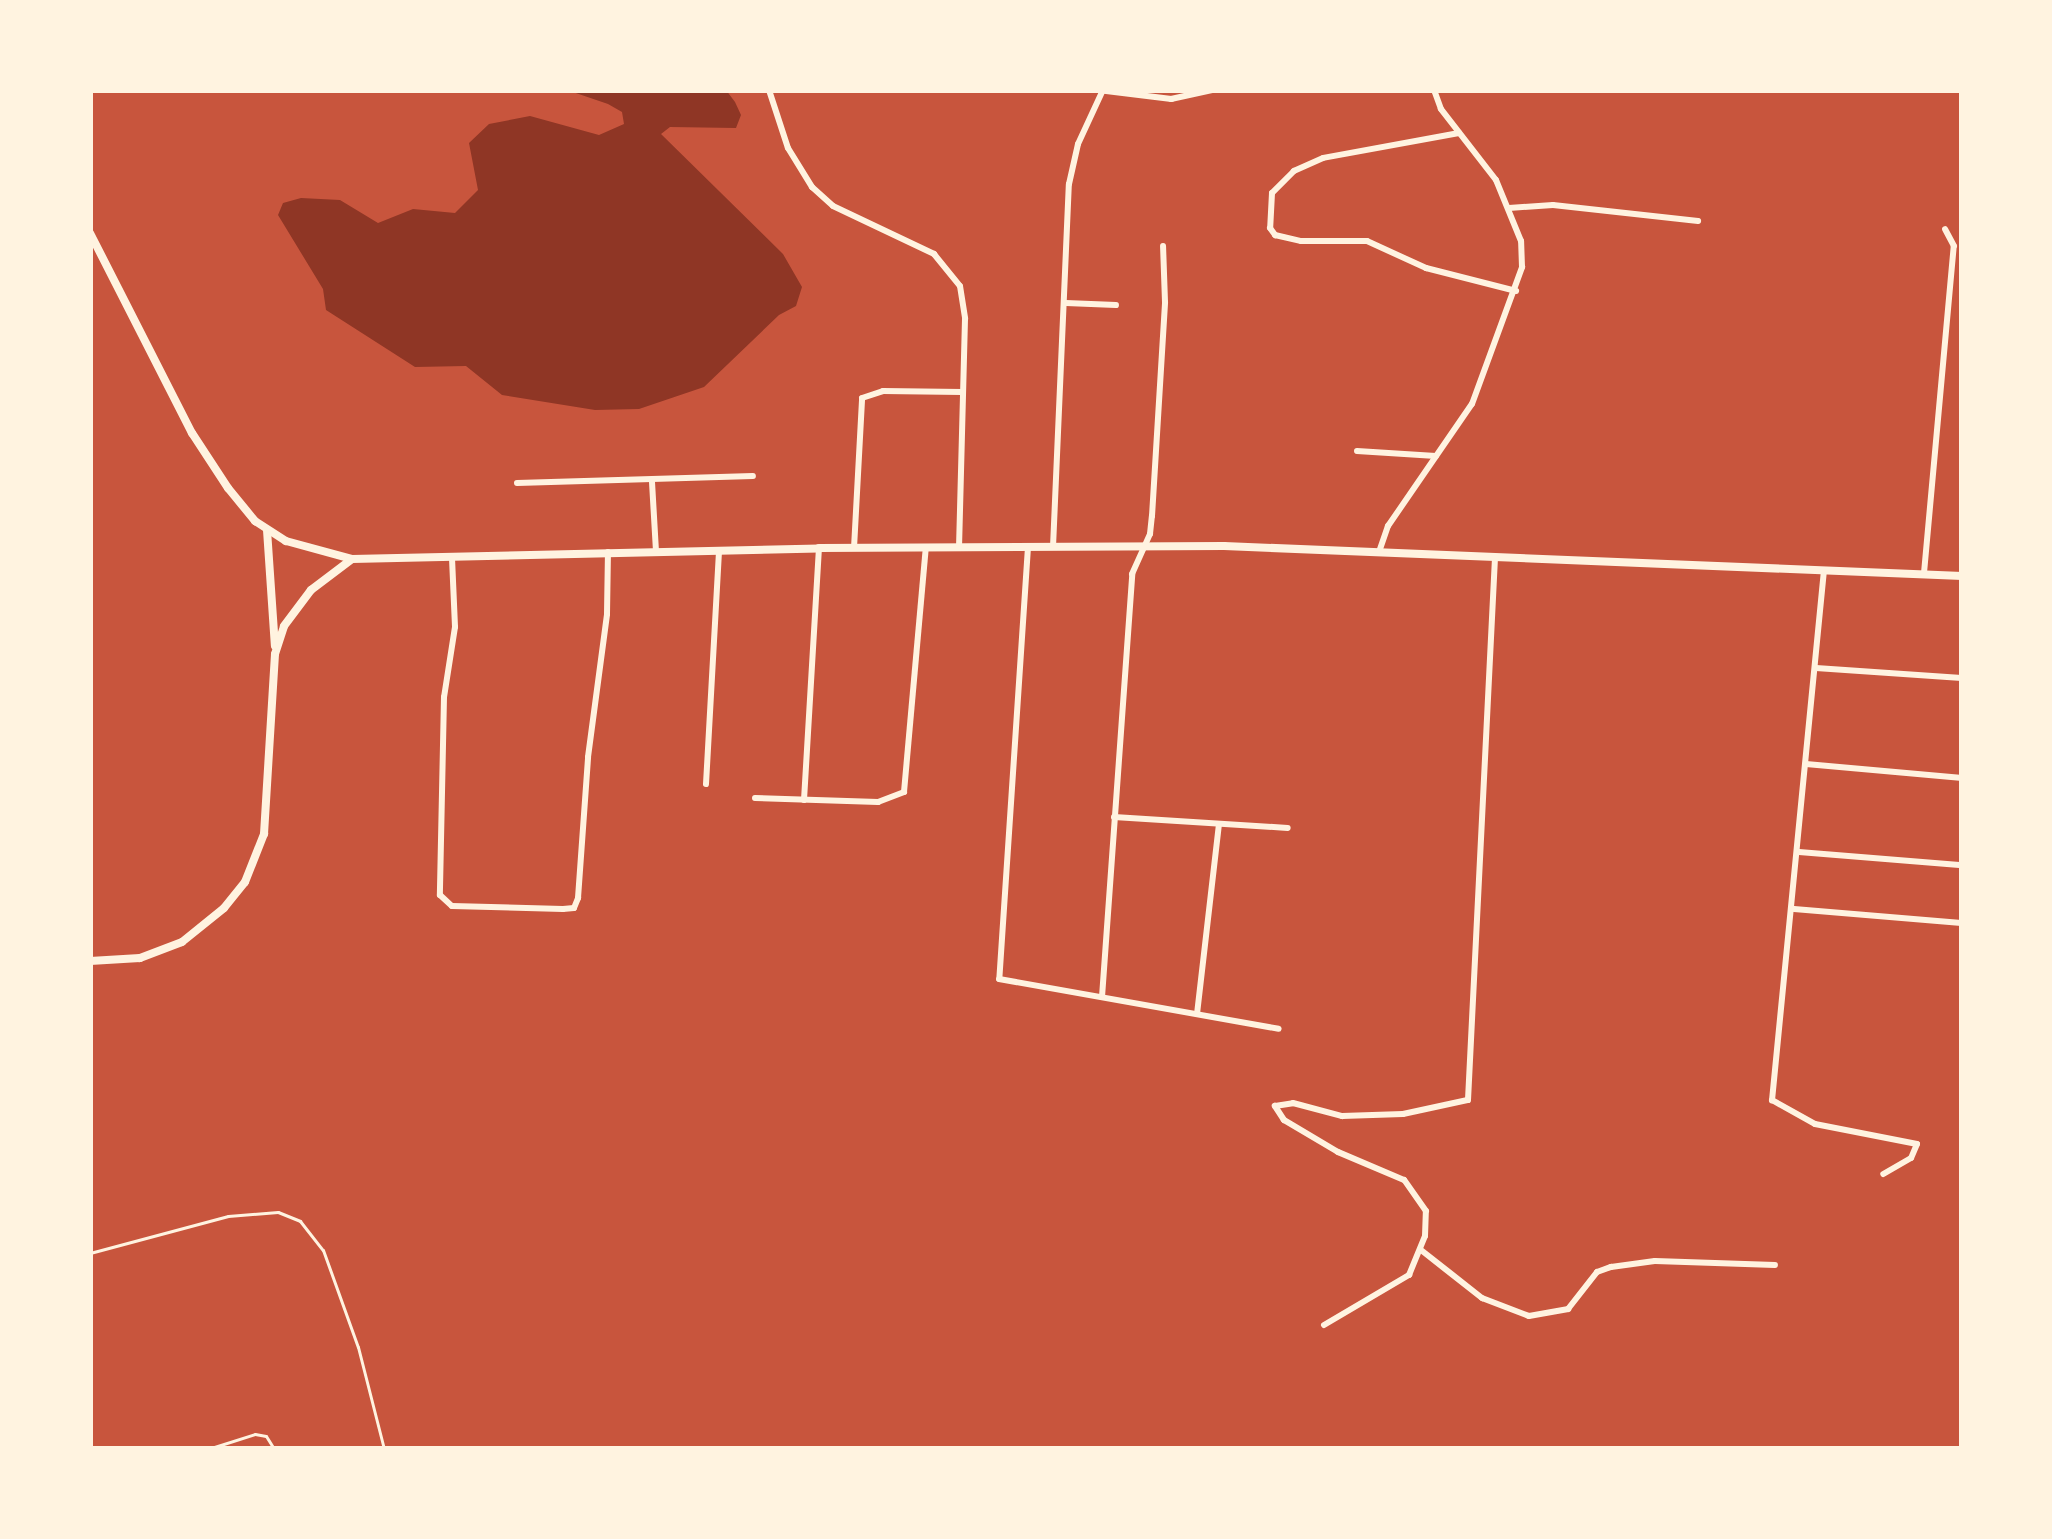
<!DOCTYPE html>
<html>
<head>
<meta charset="utf-8">
<style>
	body { margin:0 }
	#map { position:relative; width:2052px; height:1539px; overflow:hidden; background:#c8553d; font-family:"Golos Text",sans-serif }
	div>[style] { position:absolute }
	[style*='--x'] { left:calc(var(--x)*1px); top:calc(var(--y)*1px); width:calc(var(--w)*1px); rotate:calc(var(--a)*1deg) }
	.water>* { inset:0; background:#8f3625 }
	.service>* { height:3px; margin:-1.5px; padding:0 1.5px; transform-origin:1.5px; border-radius:1.5px; background:#fff3e0 }
	.minor>* { height:6px; margin:-3px; padding:0 3px; transform-origin:3px; border-radius:3px; background:#fff3e0 }
	.tertiary>* { height:8px; margin:-4px; padding:0 4px; transform-origin:4px; border-radius:4px; background:#fff3e0 }
	.secondary>* { height:8px; margin:-4px; padding:0 4px; transform-origin:4px; border-radius:4px; background:#fff3e0 }
	span { translate:-50% -50%; white-space:nowrap; text-align:center; line-height:1.15; -webkit-text-stroke:9px #fff3e0; paint-order:stroke }
	.frame { position:absolute; inset:0; border:93px solid #fff3e0; pointer-events:none }
</style>
</head>
<body>
<div id="map">
	<div class="water">
		<i style="clip-path:polygon(567px 90px,726px 90px,735px 102px,741px 115px,736px 128px,670px 127px,661px 134px,783px 254px,802px 287px,796px 306px,779px 315px,704px 387px,639px 409px,595px 410px,502px 395px,466px 366px,415px 367px,326px 310px,323px 289px,278px 215px,283px 203px,301px 198px,340px 200px,378px 223px,413px 209px,455px 213px,478px 190px,469px 143px,489px 124px,530px 116px,599px 135px,624px 124px,622px 112px,608px 104px)"></i>
	</div>
	<div class="service">
		<i style="--x:90;--y:1253;--w:143;--a:-15"></i>
		<i style="--x:228;--y:1216;--w:50;--a:-4.6"></i>
		<i style="--x:278;--y:1212;--w:24;--a:22"></i>
		<i style="--x:300;--y:1221;--w:37;--a:52"></i>
		<i style="--x:323;--y:1250;--w:103;--a:70.2"></i>
		<i style="--x:358;--y:1347;--w:105;--a:75.7"></i>
		<i style="--x:208;--y:1449;--w:49;--a:-17.7"></i>
		<i style="--x:255;--y:1434;--w:11;--a:10"></i>
		<i style="--x:266;--y:1436;--w:15;--a:58"></i>
	</div>
	<div class="minor">
		<i style="--x:769;--y:90;--w:61;--a:71.9"></i>
		<i style="--x:788;--y:148;--w:46;--a:58.4"></i>
		<i style="--x:812;--y:187;--w:28;--a:42"></i>
		<i style="--x:833;--y:206;--w:112;--a:25.4"></i>
		<i style="--x:934;--y:254;--w:41;--a:50.9"></i>
		<i style="--x:960;--y:286;--w:33;--a:81"></i>
		<i style="--x:965;--y:319;--w:227;--a:91.5"></i>
		<i style="--x:1098;--y:90;--w:74;--a:7"></i>
		<i style="--x:1171;--y:99;--w:42;--a:-12.4"></i>
		<i style="--x:1459;--y:133;--w:138;--a:169.6"></i>
		<i style="--x:1323;--y:158;--w:32;--a:156"></i>
		<i style="--x:1294;--y:171;--w:31;--a:135"></i>
		<i style="--x:1272;--y:193;--w:35;--a:93"></i>
		<i style="--x:1270;--y:228;--w:9;--a:54"></i>
		<i style="--x:1275;--y:235;--w:27;--a:13"></i>
		<i style="--x:1301;--y:241;--w:66;--a:0"></i>
		<i style="--x:1367;--y:241;--w:65;--a:24.6"></i>
		<i style="--x:1426;--y:268;--w:93;--a:14.3"></i>
		<i style="--x:1509;--y:208;--w:44;--a:-3.9"></i>
		<i style="--x:1553;--y:205;--w:146;--a:6.3"></i>
		<i style="--x:1066;--y:303;--w:50;--a:2.3"></i>
		<i style="--x:1357;--y:451;--w:79;--a:3.6"></i>
		<i style="--x:652;--y:482;--w:69;--a:86.7"></i>
		<i style="--x:517;--y:483;--w:236;--a:-1.7"></i>
		<i style="--x:1028;--y:547;--w:433;--a:93.8"></i>
		<i style="--x:999;--y:979;--w:284;--a:10.1"></i>
		<i style="--x:1053;--y:547;--w:363;--a:-87.5"></i>
		<i style="--x:1069;--y:184;--w:41;--a:-77.3"></i>
		<i style="--x:1078;--y:144;--w:60;--a:-65.2"></i>
		<i style="--x:854;--y:548;--w:150;--a:-86.9"></i>
		<i style="--x:862;--y:398;--w:22;--a:-18"></i>
		<i style="--x:883;--y:391;--w:79;--a:0.7"></i>
		<i style="--x:1379;--y:552;--w:28;--a:-71"></i>
		<i style="--x:1388;--y:526;--w:148;--a:-55.5"></i>
		<i style="--x:1472;--y:404;--w:146;--a:-69.9"></i>
		<i style="--x:1522;--y:267;--w:26;--a:-92"></i>
		<i style="--x:1521;--y:241;--w:66;--a:-112.3"></i>
		<i style="--x:1496;--y:180;--w:90;--a:-127.8"></i>
		<i style="--x:1441;--y:109;--w:20;--a:-110"></i>
		<i style="--x:452;--y:558;--w:69;--a:87.5"></i>
		<i style="--x:455;--y:627;--w:71;--a:98.9"></i>
		<i style="--x:444;--y:697;--w:198;--a:91.2"></i>
		<i style="--x:440;--y:895;--w:16;--a:43"></i>
		<i style="--x:452;--y:906;--w:111;--a:1.5"></i>
		<i style="--x:563;--y:909;--w:11;--a:-5"></i>
		<i style="--x:574;--y:908;--w:11;--a:-68"></i>
		<i style="--x:578;--y:898;--w:141;--a:-85.9"></i>
		<i style="--x:588;--y:757;--w:144;--a:-82.4"></i>
		<i style="--x:607;--y:614;--w:62;--a:-89.1"></i>
		<i style="--x:1824;--y:570;--w:533;--a:95.6"></i>
		<i style="--x:1772;--y:1100;--w:49;--a:29.2"></i>
		<i style="--x:1815;--y:1124;--w:104;--a:11.1"></i>
		<i style="--x:1917;--y:1144;--w:15;--a:113"></i>
		<i style="--x:1911;--y:1158;--w:32;--a:150"></i>
		<i style="--x:1924;--y:573;--w:328;--a:-84.8"></i>
		<i style="--x:1954;--y:246;--w:19;--a:-118"></i>
		<i style="--x:1816;--y:668;--w:146;--a:3.9"></i>
		<i style="--x:1806;--y:764;--w:157;--a:5.1"></i>
		<i style="--x:706;--y:784;--w:234;--a:-86.8"></i>
		<i style="--x:755;--y:798;--w:123;--a:1.9"></i>
		<i style="--x:878;--y:802;--w:28;--a:-21"></i>
		<i style="--x:904;--y:792;--w:246;--a:-84.9"></i>
		<i style="--x:804;--y:800;--w:252;--a:-86.6"></i>
		<i style="--x:1114;--y:817;--w:174;--a:3.6"></i>
		<i style="--x:1799;--y:852;--w:164;--a:4.6"></i>
		<i style="--x:1794;--y:909;--w:168;--a:4.8"></i>
		<i style="--x:1102;--y:997;--w:424;--a:-85.9"></i>
		<i style="--x:1132;--y:574;--w:44;--a:-65.8"></i>
		<i style="--x:1150;--y:534;--w:18;--a:-84"></i>
		<i style="--x:1152;--y:516;--w:214;--a:-86.5"></i>
		<i style="--x:1165;--y:302;--w:56;--a:-92"></i>
		<i style="--x:1197;--y:1014;--w:191;--a:-83.4"></i>
		<i style="--x:1421;--y:1250;--w:78;--a:38.2"></i>
		<i style="--x:1482;--y:1298;--w:50;--a:21"></i>
		<i style="--x:1529;--y:1316;--w:40;--a:-10"></i>
		<i style="--x:1568;--y:1309;--w:47;--a:-51.9"></i>
		<i style="--x:1597;--y:1272;--w:15;--a:-20"></i>
		<i style="--x:1611;--y:1267;--w:44;--a:-7.8"></i>
		<i style="--x:1655;--y:1261;--w:120;--a:1.9"></i>
		<i style="--x:1324;--y:1325;--w:99;--a:-30.5"></i>
		<i style="--x:1409;--y:1275;--w:42;--a:-67.7"></i>
		<i style="--x:1425;--y:1236;--w:25;--a:-88"></i>
		<i style="--x:1426;--y:1211;--w:38;--a:-125"></i>
		<i style="--x:1404;--y:1180;--w:72;--a:-157"></i>
		<i style="--x:1338;--y:1152;--w:63;--a:-149.3"></i>
		<i style="--x:1284;--y:1120;--w:17;--a:-123"></i>
		<i style="--x:1275;--y:1106;--w:18;--a:-9"></i>
		<i style="--x:1293;--y:1103;--w:51;--a:14.9"></i>
		<i style="--x:1342;--y:1116;--w:61;--a:-1.9"></i>
		<i style="--x:1403;--y:1114;--w:66;--a:-12.2"></i>
		<i style="--x:1468;--y:1100;--w:543;--a:-87.15"></i>
	</div>
	<div class="tertiary">
		<i style="--x:267;--y:530;--w:116;--a:86.1"></i>
		<i style="--x:90;--y:961;--w:50;--a:-3.4"></i>
		<i style="--x:140;--y:958;--w:45;--a:-20.9"></i>
		<i style="--x:182;--y:942;--w:54;--a:-39"></i>
		<i style="--x:224;--y:908;--w:33;--a:-51"></i>
		<i style="--x:245;--y:882;--w:52;--a:-68.4"></i>
		<i style="--x:264;--y:834;--w:180;--a:-86.5"></i>
		<i style="--x:275;--y:654;--w:29;--a:-72"></i>
		<i style="--x:284;--y:626;--w:45;--a:-53.1"></i>
		<i style="--x:311;--y:590;--w:51;--a:-37.1"></i>
	</div>
	<div class="secondary">
		<i style="--x:90;--y:233;--w:225;--a:63"></i>
		<i style="--x:192;--y:433;--w:66;--a:56.8"></i>
		<i style="--x:228;--y:488;--w:43;--a:50.7"></i>
		<i style="--x:255;--y:521;--w:37;--a:33"></i>
		<i style="--x:286;--y:541;--w:68;--a:15.3"></i>
		<i style="--x:352;--y:559;--w:467;--a:-1.3"></i>
		<i style="--x:819;--y:548;--w:405;--a:-0.3"></i>
		<i style="--x:1224;--y:546;--w:739;--a:2.33"></i>
	</div>
	<div class="frame"></div>
</div>
</body>
</html>
